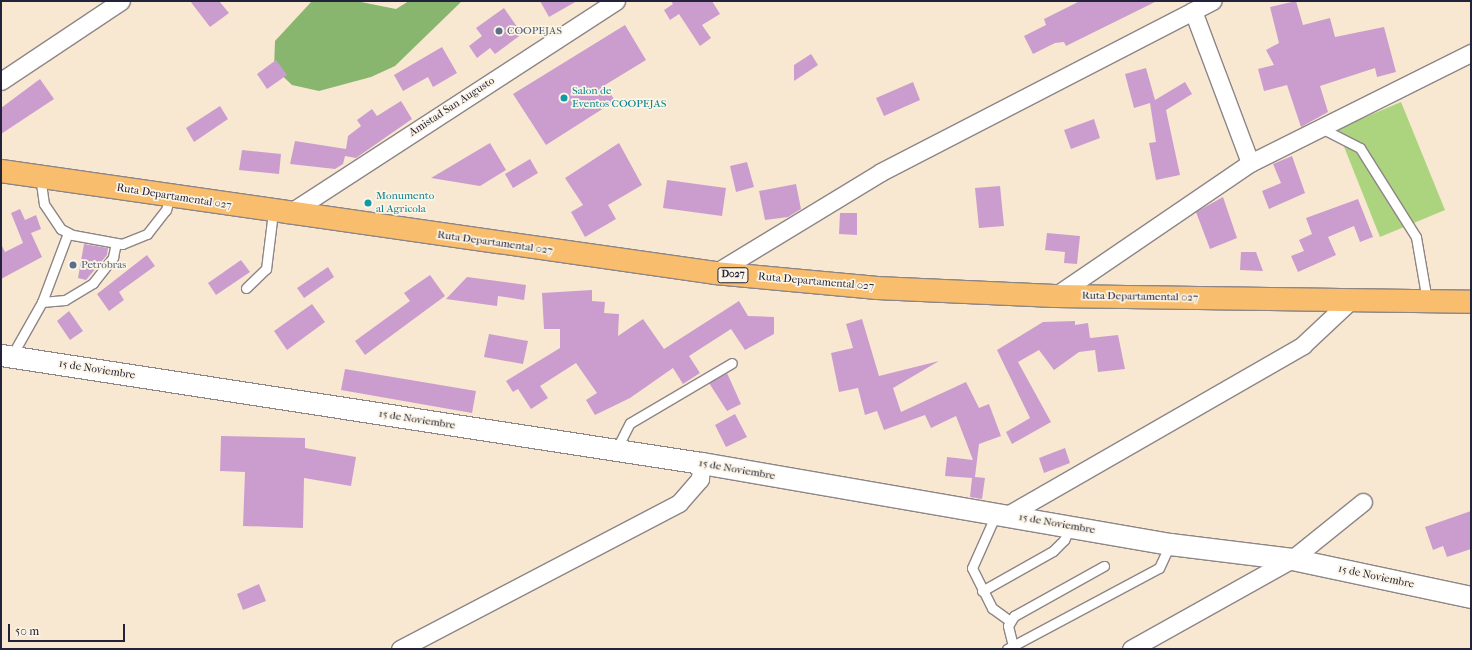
<!DOCTYPE html>
<html>
<head>
<meta charset="utf-8">
<style>
	body { margin:0 }
	#map { position:relative; width:1472px; height:650px; overflow:hidden; background:#f8e8d2; font-family:"IM FELL French Canon",serif }
	div>[style] { position:absolute }
	[style*='--x'] { left:calc(var(--x)*1px); top:calc(var(--y)*1px); width:calc(var(--w)*1px); rotate:calc(var(--a)*1deg) }
	.green>* { inset:0; background:#acd47f }
	.forest>* { inset:0; background:#89b66e }
	.building>* { inset:0; background:#cb9dce }
	.roads { filter:drop-shadow(1px 0 #8d8586) drop-shadow(-1px 0 #8d8586) drop-shadow(0 1px #8d8586) drop-shadow(0 -1px #8d8586) }
	.service>* { height:9px; margin:-4.5px; padding:0 4.5px; transform-origin:4.5px; border-radius:4.5px; background:#fff }
	.minor>* { height:17px; margin:-8.5px; padding:0 8.5px; transform-origin:8.5px; border-radius:8.5px; background:#fff }
	.tertiary>* { height:21px; margin:-10.5px; padding:0 10.5px; transform-origin:10.5px; border-radius:10.5px; background:#fff }
	.primary>* { height:22px; margin:-11px; padding:0 11px; transform-origin:11px; border-radius:11px; background:#f9be6d }
	.dots>* { width:11px; height:11px; translate:-50% -50%; box-sizing:border-box; border:2px solid #fcf5e5; border-radius:50% }
	span { translate:-50% -50%; white-space:nowrap; text-align:center; line-height:1.15; -webkit-text-stroke:3.5px #fcf5e5; paint-order:stroke }
	.shield-label span { padding:1px 3px; background:#fcf5e5; border:1px solid; border-radius:3px; -webkit-text-stroke-width:0 }
	.shield-label { font-size:10px; color:#22223b; font-weight:700 }
	.service-label { font-size:11px; color:#4e5e75 }
	.left { translate:0 -50%; text-align:left }
	.culture-label { font-size:11px; color:#0d838f }
	.street-label { font-size:11px; color:#22223b }
	.frame { position:absolute; inset:0; border:2px solid #22223b; pointer-events:none }
	.scale { position:absolute; left:8px; top:624px; width:117px; height:18px; box-sizing:border-box; border:2px solid #22223b; border-top:0; padding-left:5px; font-size:12px; line-height:14px; white-space:nowrap; color:#22223b; -webkit-text-stroke:3px #fcf5e5; paint-order:stroke }
</style>
</head>
<body>
<div id="map">
	<div class="green">
		<i style="clip-path:polygon(1401px 102px,1445px 210px,1380px 237px,1337px 129px)"></i>
	</div>
	<div class="forest">
		<i style="clip-path:polygon(312px 1px,356px 1px,396px 9px,409px 1px,462px 1px,395px 66px,371px 77px,319px 91px,292px 85px,274px 68px,275px 41px)"></i>
	</div>
	<div class="building">
		<i style="clip-path:polygon(190px 1px,219px 1px,229px 13px,210px 27px)"></i>
		<i style="clip-path:polygon(540px 1px,577px 1px,549px 17px)"></i>
		<i style="clip-path:polygon(671px 1px,712px 1px,720px 14px,702px 25px,711px 38px,700px 46px,679px 14px,670px 20px,664px 10px,673px 4px)"></i>
		<i style="clip-path:polygon(1080px 1px,1157px 1px,1066px 46px,1064px 42px,1055px 43px,1033px 54px,1024px 36px,1046px 25px,1044px 19px)"></i>
		<i style="clip-path:polygon(1296px 1px,1303px 25px,1330px 18px,1335px 37px,1384px 27px,1396px 72px,1377px 77px,1375px 68px,1320px 86px,1328px 112px,1301px 127px,1287px 85px,1264px 91px,1258px 69px,1274px 65px,1266px 50px,1279px 43px,1270px 7px)"></i>
		<i style="clip-path:polygon(504px 8px,522px 34px,495px 54px,490px 48px,477px 58px,469px 46px,482px 36px,476px 28px)"></i>
		<i style="clip-path:polygon(625px 25px,646px 60px,605px 85px,615px 101px,546px 145px,513px 94px)"></i>
		<i style="clip-path:polygon(442px 47px,457px 73px,433px 87px,428px 77px,403px 91px,394px 75px)"></i>
		<i style="clip-path:polygon(811px 54px,818px 65px,794px 81px,794px 65px)"></i>
		<i style="clip-path:polygon(276px 60px,287px 75px,267px 89px,257px 74px)"></i>
		<i style="clip-path:polygon(1146px 68px,1155px 100px,1185px 82px,1192px 94px,1166px 110px,1180px 175px,1156px 180px,1149px 143px,1156px 142px,1150px 103px,1134px 108px,1125px 74px)"></i>
		<i style="clip-path:polygon(40px 79px,54px 99px,1px 134px,1px 108px)"></i>
		<i style="clip-path:polygon(913px 82px,920px 100px,884px 116px,876px 98px)"></i>
		<i style="clip-path:polygon(401px 101px,412px 119px,356px 158px,345px 156px,343px 164px,335px 169px,290px 164px,295px 141px,346px 149px,348px 136px,361px 126px,357px 120px,372px 109px,377px 116px)"></i>
		<i style="clip-path:polygon(220px 106px,228px 119px,194px 142px,186px 128px)"></i>
		<i style="clip-path:polygon(1094px 119px,1100px 138px,1071px 149px,1064px 130px)"></i>
		<i style="clip-path:polygon(490px 143px,506px 170px,480px 186px,431px 178px)"></i>
		<i style="clip-path:polygon(619px 143px,642px 185px,608px 205px,616px 219px,585px 237px,571px 212px,583px 205px,565px 178px)"></i>
		<i style="clip-path:polygon(242px 150px,281px 154px,279px 174px,239px 170px)"></i>
		<i style="clip-path:polygon(1292px 156px,1305px 193px,1269px 209px,1262px 191px,1281px 183px,1273px 164px)"></i>
		<i style="clip-path:polygon(530px 159px,538px 173px,513px 188px,505px 174px)"></i>
		<i style="clip-path:polygon(747px 162px,754px 187px,736px 192px,730px 166px)"></i>
		<i style="clip-path:polygon(667px 180px,726px 188px,722px 216px,663px 208px)"></i>
		<i style="clip-path:polygon(796px 184px,801px 209px,788px 217px,765px 220px,759px 191px)"></i>
		<i style="clip-path:polygon(1000px 186px,1004px 226px,979px 228px,975px 188px)"></i>
		<i style="clip-path:polygon(1223px 197px,1237px 238px,1210px 249px,1196px 212px)"></i>
		<i style="clip-path:polygon(1358px 199px,1373px 237px,1360px 242px,1354px 226px,1328px 237px,1336px 255px,1298px 272px,1291px 256px,1304px 251px,1299px 240px,1312px 234px,1306px 218px)"></i>
		<i style="clip-path:polygon(20px 209px,25px 220px,36px 215px,41px 229px,31px 233px,42px 257px,1px 279px,1px 244px,5px 252px,23px 243px,11px 213px)"></i>
		<i style="clip-path:polygon(840px 213px,857px 213px,857px 235px,839px 234px)"></i>
		<i style="clip-path:polygon(1047px 233px,1080px 236px,1077px 264px,1064px 263px,1065px 252px,1045px 250px)"></i>
		<i style="clip-path:polygon(84px 244px,108px 248px,107px 255px,86px 280px,78px 278px)"></i>
		<i style="clip-path:polygon(1241px 252px,1256px 252px,1263px 271px,1240px 270px)"></i>
		<i style="clip-path:polygon(147px 255px,155px 266px,119px 292px,124px 300px,109px 311px,97px 294px)"></i>
		<i style="clip-path:polygon(241px 260px,250px 272px,216px 295px,208px 283px)"></i>
		<i style="clip-path:polygon(328px 267px,334px 277px,304px 298px,297px 288px)"></i>
		<i style="clip-path:polygon(430px 275px,445px 296px,365px 355px,355px 341px,410px 301px,404px 293px)"></i>
		<i style="clip-path:polygon(467px 277px,526px 285px,524px 300px,498px 296px,497px 306px,446px 299px)"></i>
		<i style="clip-path:polygon(592px 290px,592px 301px,605px 302px,604px 313px,619px 314px,618px 336px,643px 319px,664px 349px,739px 301px,748px 316px,774px 317px,774px 334px,745px 350px,731px 329px,689px 356px,700px 373px,683px 384px,673px 368px,630px 398px,595px 415px,586px 400px,597px 393px,576px 363px,540px 386px,548px 398px,531px 409px,518px 389px,513px 392px,506px 381px,560px 348px,560px 329px,544px 329px,542px 293px)"></i>
		<i style="clip-path:polygon(312px 304px,325px 322px,287px 350px,274px 331px)"></i>
		<i style="clip-path:polygon(69px 311px,83px 331px,70px 340px,57px 321px)"></i>
		<i style="clip-path:polygon(862px 319px,879px 376px,939px 361px,893px 388px,901px 412px,966px 382px,979px 408px,989px 404px,1001px 436px,979px 444px,975px 477px,985px 478px,982px 499px,970px 497px,972px 478px,945px 476px,947px 457px,973px 460px,956px 416px,931px 428px,925px 415px,884px 430px,877px 411px,865px 415px,858px 388px,839px 392px,831px 353px,853px 348px,846px 324px)"></i>
		<i style="clip-path:polygon(1075px 321px,1075px 325px,1088px 323px,1090px 338px,1118px 335px,1125px 369px,1098px 372px,1095px 350px,1079px 352px,1054px 370px,1039px 350px,1018px 362px,1051px 422px,1012px 444px,1006px 432px,1030px 418px,997px 350px,1043px 322px)"></i>
		<i style="clip-path:polygon(489px 334px,528px 341px,523px 364px,484px 357px)"></i>
		<i style="clip-path:polygon(345px 369px,476px 391px,472px 413px,341px 390px)"></i>
		<i style="clip-path:polygon(727px 373px,741px 404px,727px 411px,709px 383px)"></i>
		<i style="clip-path:polygon(735px 414px,747px 437px,726px 447px,715px 425px)"></i>
		<i style="clip-path:polygon(221px 436px,305px 438px,305px 448px,356px 457px,351px 486px,304px 478px,303px 528px,243px 526px,245px 472px,220px 471px)"></i>
		<i style="clip-path:polygon(1065px 448px,1070px 463px,1044px 473px,1039px 458px)"></i>
		<i style="clip-path:polygon(1471px 511px,1471px 549px,1447px 557px,1443px 546px,1433px 550px,1425px 527px)"></i>
		<i style="clip-path:polygon(259px 584px,266px 601px,243px 610px,237px 594px)"></i>
	</div>
	<div class="roads">
		<div class="service">
			<i style="--x:1321;--y:128;--w:44;--a:27.1"></i>
			<i style="--x:1360;--y:148;--w:105;--a:57.8"></i>
			<i style="--x:1416;--y:237;--w:65;--a:80.2"></i>
			<i style="--x:40;--y:176;--w:28;--a:82"></i>
			<i style="--x:44;--y:204;--w:30;--a:56"></i>
			<i style="--x:61;--y:229;--w:13;--a:27"></i>
			<i style="--x:73;--y:235;--w:50;--a:10.4"></i>
			<i style="--x:122;--y:244;--w:27;--a:-22"></i>
			<i style="--x:147;--y:234;--w:31;--a:-52"></i>
			<i style="--x:166;--y:210;--w:15;--a:-74"></i>
			<i style="--x:246;--y:288;--w:28;--a:-44"></i>
			<i style="--x:266;--y:269;--w:57;--a:-83"></i>
			<i style="--x:42;--y:302;--w:23;--a:-5"></i>
			<i style="--x:65;--y:300;--w:33;--a:-31"></i>
			<i style="--x:93;--y:283;--w:33;--a:-52"></i>
			<i style="--x:113;--y:257;--w:14;--a:-78"></i>
			<i style="--x:11;--y:357;--w:63;--a:-60.6"></i>
			<i style="--x:42;--y:302;--w:74;--a:-69.4"></i>
			<i style="--x:616;--y:450;--w:30;--a:-63"></i>
			<i style="--x:630;--y:423;--w:118;--a:-30.5"></i>
			<i style="--x:996;--y:514;--w:59;--a:114"></i>
			<i style="--x:972;--y:568;--w:45;--a:63.4"></i>
			<i style="--x:992;--y:608;--w:22;--a:36"></i>
			<i style="--x:982;--y:591;--w:81;--a:-29.4"></i>
			<i style="--x:1053;--y:551;--w:16;--a:-45"></i>
			<i style="--x:1064;--y:540;--w:14;--a:-65"></i>
			<i style="--x:1013;--y:646;--w:21;--a:-104"></i>
			<i style="--x:1008;--y:626;--w:12;--a:-59"></i>
			<i style="--x:1014;--y:616;--w:103;--a:-29.1"></i>
			<i style="--x:1007;--y:649;--w:172;--a:-28.1"></i>
			<i style="--x:1159;--y:568;--w:26;--a:-65"></i>
		</div>
		<div class="minor">
			<i style="--x:1193;--y:11;--w:162;--a:69.4"></i>
			<i style="--x:1;--y:81;--w:144;--a:-33.7"></i>
			<i style="--x:288;--y:214;--w:391;--a:-33"></i>
			<i style="--x:715;--y:273;--w:194;--a:-31.3"></i>
			<i style="--x:881;--y:172;--w:373;--a:-27.3"></i>
			<i style="--x:1055;--y:296;--w:236;--a:-34.3"></i>
			<i style="--x:1250;--y:163;--w:247;--a:-26.5"></i>
			<i style="--x:1006;--y:516;--w:343;--a:-29.9"></i>
			<i style="--x:1303;--y:345;--w:66;--a:-43.2"></i>
			<i style="--x:400;--y:649;--w:315;--a:-27.6"></i>
			<i style="--x:679;--y:503;--w:32;--a:-49"></i>
			<i style="--x:700;--y:479;--w:16;--a:-86"></i>
			<i style="--x:1131;--y:649;--w:184;--a:-29.2"></i>
			<i style="--x:1292;--y:559;--w:91;--a:-38.8"></i>
		</div>
		<div class="tertiary">
			<i style="--x:1;--y:355;--w:708;--a:8.77"></i>
			<i style="--x:701;--y:463;--w:476;--a:9.8"></i>
			<i style="--x:1170;--y:544;--w:123;--a:7"></i>
			<i style="--x:1292;--y:559;--w:183;--a:12"></i>
		</div>
		<div class="primary">
			<i style="--x:1;--y:171;--w:721;--a:8.13"></i>
			<i style="--x:715;--y:273;--w:163;--a:5.3"></i>
			<i style="--x:877;--y:288;--w:178;--a:2.6"></i>
			<i style="--x:1055;--y:296;--w:416;--a:0.8"></i>
		</div>
	</div>
	<div class="dots">
		<i style="left:499px;top:31px;background:#5c6f8a"></i>
		<i style="left:564px;top:98px;background:#0f9aa8"></i>
		<i style="left:368px;top:203px;background:#0f9aa8"></i>
		<i style="left:73px;top:265px;background:#5c6f8a"></i>
	</div>
	<div class="shield-label">
		<span style="left:733px;top:275px">D027</span>
	</div>
	<div class="service-label">
		<span class="left" style="left:507px;top:31px">COOPEJAS</span>
		<span class="left" style="left:81px;top:265px">Petrobras</span>
	</div>
	<div class="culture-label">
		<span class="left" style="left:572px;top:98px">Salon de<br>Eventos COOPEJAS</span>
		<span class="left" style="left:376px;top:203px">Monumento<br>al Agricola</span>
	</div>
	<div class="street-label">
		<span style="left:452px;top:107px;rotate:-33deg">Amistad San Augusto</span>
		<span style="left:174px;top:197px;rotate:9deg">Ruta Departamental 027</span>
		<span style="left:495px;top:243px;rotate:8deg">Ruta Departamental 027</span>
		<span style="left:816px;top:282px;rotate:5deg">Ruta Departamental 027</span>
		<span style="left:1140px;top:297px;rotate:1deg">Ruta Departamental 027</span>
		<span style="left:97px;top:370px;rotate:9deg">15 de Noviembre</span>
		<span style="left:417px;top:420px;rotate:9deg">15 de Noviembre</span>
		<span style="left:737px;top:470px;rotate:10deg">15 de Noviembre</span>
		<span style="left:1057px;top:524px;rotate:10deg">15 de Noviembre</span>
		<span style="left:1376px;top:577px;rotate:12deg">15 de Noviembre</span>
	</div>
	<div class="frame"></div>
	<div class="scale">50 m</div>
</div>
</body>
</html>
